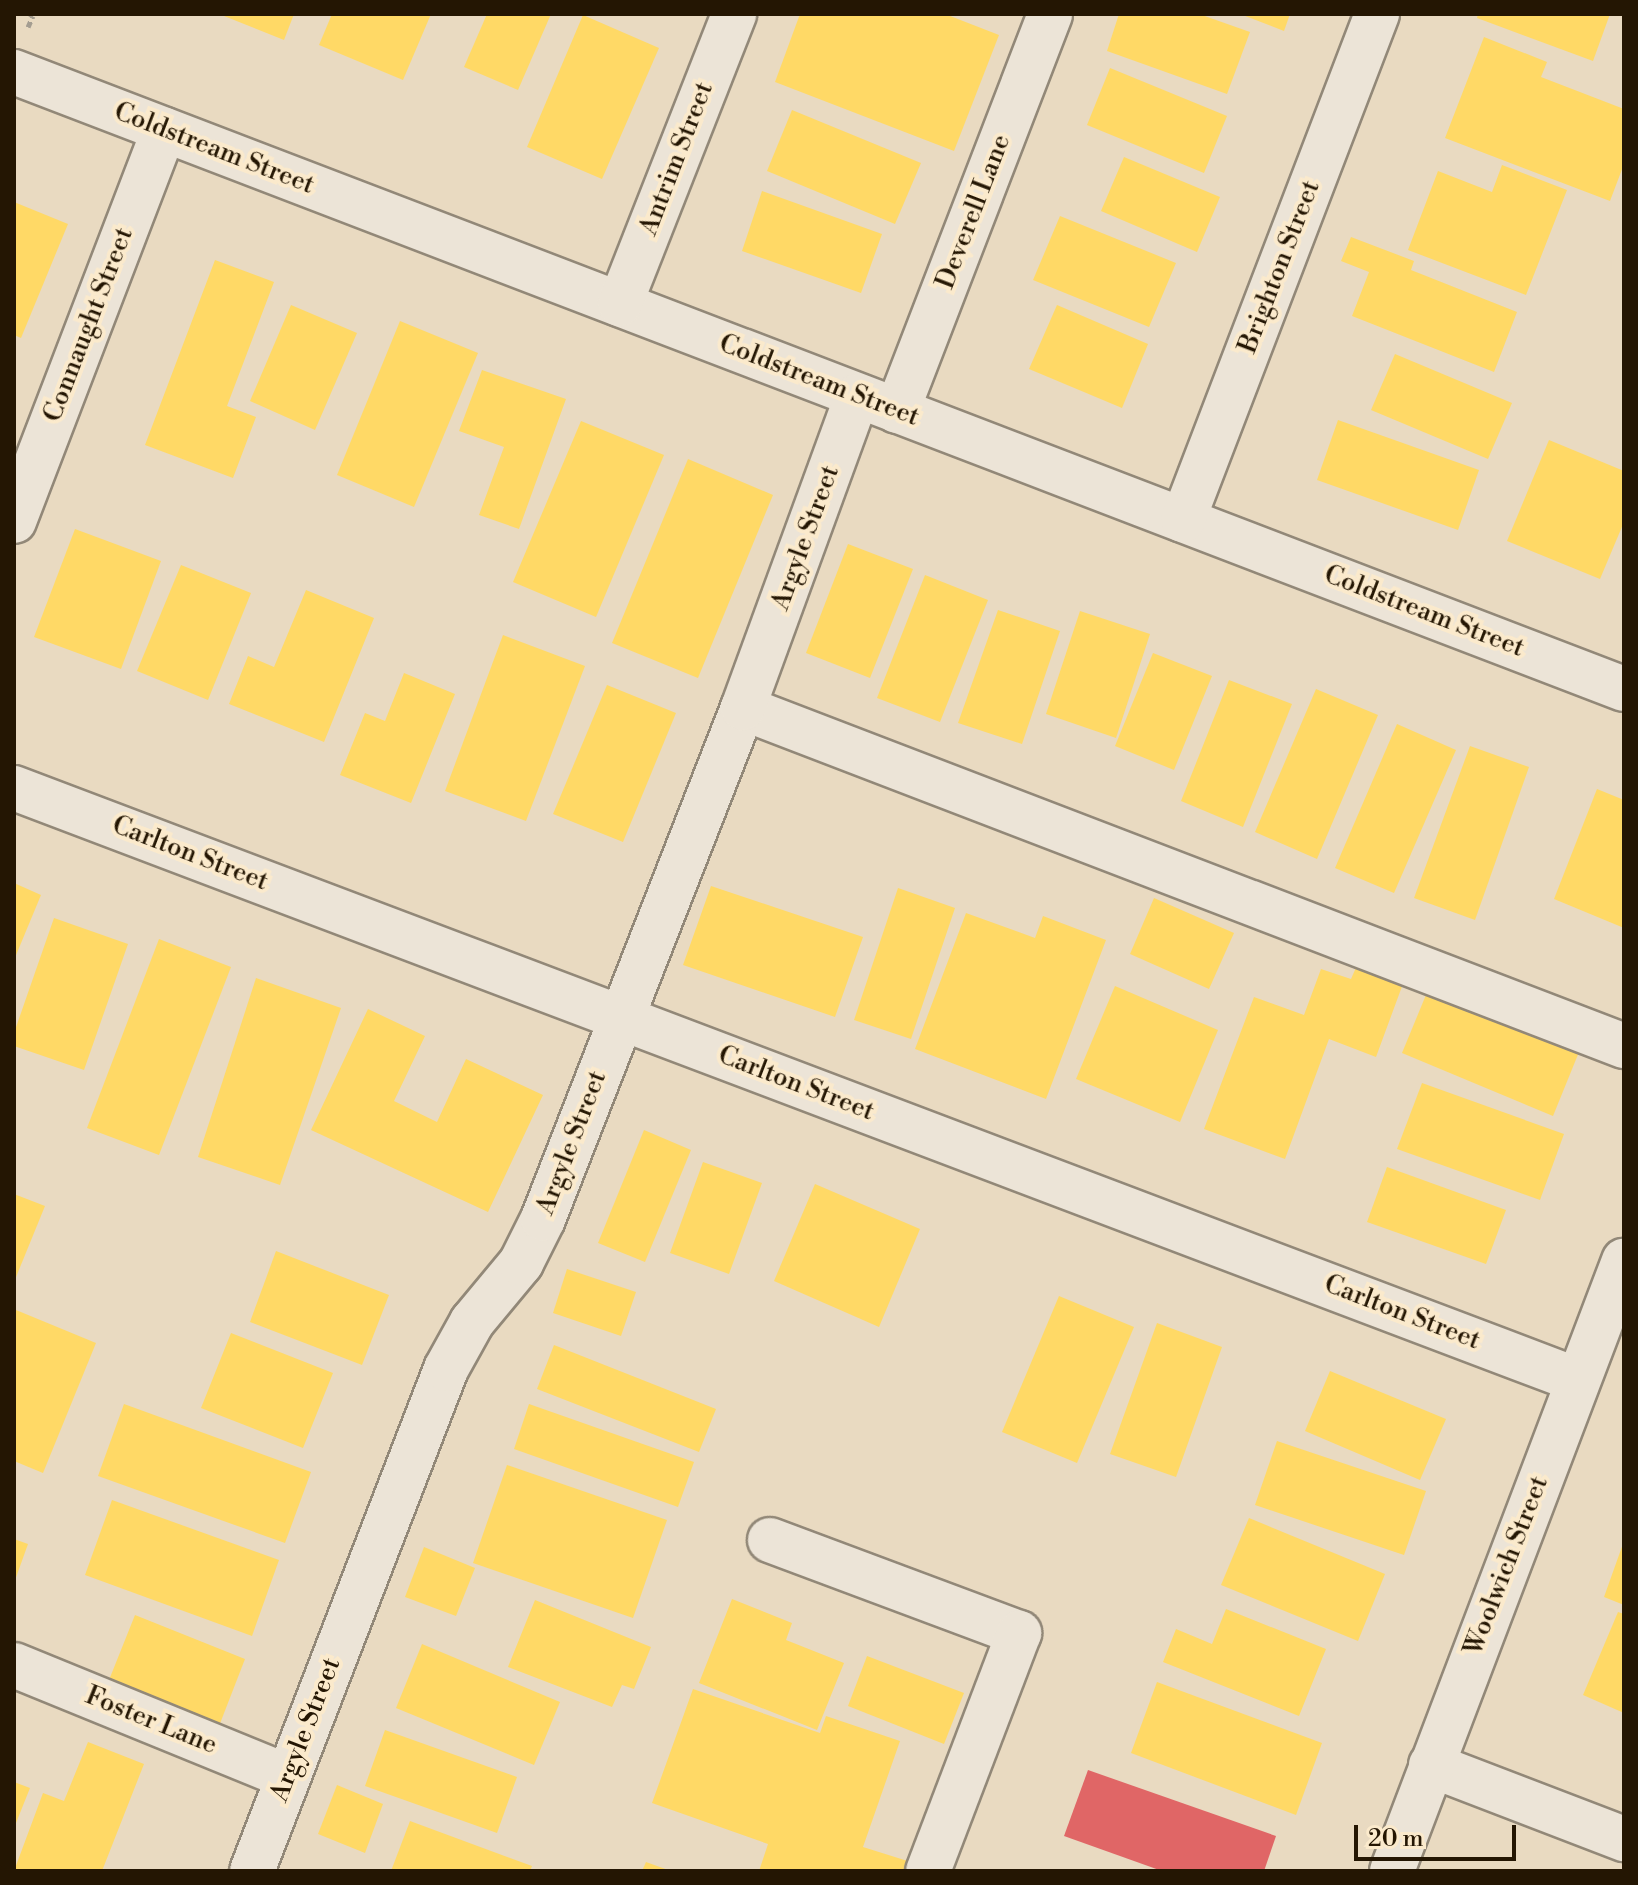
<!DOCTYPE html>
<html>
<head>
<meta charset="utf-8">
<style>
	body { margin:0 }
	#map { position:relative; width:1638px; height:1885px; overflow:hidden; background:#e9dac1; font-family:"Libre Bodoni",serif }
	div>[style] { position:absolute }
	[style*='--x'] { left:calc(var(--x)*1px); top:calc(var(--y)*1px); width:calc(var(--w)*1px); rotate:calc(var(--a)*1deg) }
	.homes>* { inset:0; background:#ffd966 }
	.shops>* { inset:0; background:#e06666 }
	.path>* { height:5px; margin-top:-2.5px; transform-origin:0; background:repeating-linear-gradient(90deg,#a49d91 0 6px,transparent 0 10px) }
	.roads { filter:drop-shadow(2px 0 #928878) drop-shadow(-2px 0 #928878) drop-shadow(0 2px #928878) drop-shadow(0 -2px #928878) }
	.minor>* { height:44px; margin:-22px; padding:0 22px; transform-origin:22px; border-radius:22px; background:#ece4d7 }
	span { translate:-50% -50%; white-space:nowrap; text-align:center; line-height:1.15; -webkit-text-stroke:8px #fbeacc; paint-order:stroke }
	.street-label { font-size:26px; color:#241603 }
	.frame { position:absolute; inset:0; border:16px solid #241603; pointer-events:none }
	.scale { position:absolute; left:1354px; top:1825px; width:162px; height:36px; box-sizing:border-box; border:4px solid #241603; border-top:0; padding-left:10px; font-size:24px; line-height:28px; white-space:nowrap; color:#241603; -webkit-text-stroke:6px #fbeacc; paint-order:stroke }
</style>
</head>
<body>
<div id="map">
	<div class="homes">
		<i style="clip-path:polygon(219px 14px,294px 14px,284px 40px)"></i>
		<i style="clip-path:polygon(332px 14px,431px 14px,403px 80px,319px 45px)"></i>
		<i style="clip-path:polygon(487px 14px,551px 14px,518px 90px,464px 67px)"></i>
		<i style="clip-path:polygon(800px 14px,945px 14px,999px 35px,954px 151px,775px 82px)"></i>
		<i style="clip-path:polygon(1119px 14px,1199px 14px,1250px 32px,1227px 94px,1107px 51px)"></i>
		<i style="clip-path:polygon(1240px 14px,1290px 14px,1284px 31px)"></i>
		<i style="clip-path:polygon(1478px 14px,1610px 14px,1593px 61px,1477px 18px)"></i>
		<i style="clip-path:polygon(583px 15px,659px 48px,602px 179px,527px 147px)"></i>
		<i style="clip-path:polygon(1484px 37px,1547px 62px,1541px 77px,1624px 109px,1624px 164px,1610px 201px,1445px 138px)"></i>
		<i style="clip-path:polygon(1110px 68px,1227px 116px,1204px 173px,1087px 125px)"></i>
		<i style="clip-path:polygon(792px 110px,921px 163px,895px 224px,767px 171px)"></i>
		<i style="clip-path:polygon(1124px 157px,1220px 197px,1197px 252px,1101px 211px)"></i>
		<i style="clip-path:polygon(1502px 165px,1567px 190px,1526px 295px,1408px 250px,1438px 171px,1492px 192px)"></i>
		<i style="clip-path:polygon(762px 191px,882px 234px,861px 293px,742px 251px)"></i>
		<i style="clip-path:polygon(14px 202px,68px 224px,21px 338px,14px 335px)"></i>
		<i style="clip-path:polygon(1060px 216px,1176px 263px,1149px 327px,1033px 280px)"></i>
		<i style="clip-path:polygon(1351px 237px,1414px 261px,1411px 270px,1517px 312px,1494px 372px,1352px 316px,1369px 272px,1341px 261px)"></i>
		<i style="clip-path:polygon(215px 260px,274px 282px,227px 406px,256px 417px,233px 478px,145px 445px)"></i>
		<i style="clip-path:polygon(291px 305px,357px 333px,315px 430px,250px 401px)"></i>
		<i style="clip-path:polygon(1057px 305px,1148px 344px,1122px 408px,1029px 369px)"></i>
		<i style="clip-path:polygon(400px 321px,478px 353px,414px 507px,337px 475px)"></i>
		<i style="clip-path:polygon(1395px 354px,1512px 403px,1488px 459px,1371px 410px)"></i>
		<i style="clip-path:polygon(482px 370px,566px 399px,519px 529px,479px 515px,504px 447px,459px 431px)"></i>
		<i style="clip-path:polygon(1338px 420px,1479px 470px,1458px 530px,1317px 480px)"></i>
		<i style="clip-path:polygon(581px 421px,664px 455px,596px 617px,513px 582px)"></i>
		<i style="clip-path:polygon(1549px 440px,1624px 471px,1624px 522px,1600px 579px,1507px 541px)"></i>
		<i style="clip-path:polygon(688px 459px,773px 495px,698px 678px,612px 643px)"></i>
		<i style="clip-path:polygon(75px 529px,161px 561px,121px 669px,34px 637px)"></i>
		<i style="clip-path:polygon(848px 544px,913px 569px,870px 678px,806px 653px)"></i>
		<i style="clip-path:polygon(181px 565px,251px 593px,208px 700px,137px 671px)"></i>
		<i style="clip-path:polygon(925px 575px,988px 600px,940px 722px,877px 698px)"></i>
		<i style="clip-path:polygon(306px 590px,374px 618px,324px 742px,229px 704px,248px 656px,274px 667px)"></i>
		<i style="clip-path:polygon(998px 610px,1060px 631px,1022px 744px,958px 723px)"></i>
		<i style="clip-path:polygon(1080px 611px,1150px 634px,1116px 738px,1046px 714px)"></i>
		<i style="clip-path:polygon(503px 635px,585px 666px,526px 821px,445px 791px)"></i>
		<i style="clip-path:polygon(1153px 653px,1212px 676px,1174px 770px,1115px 746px)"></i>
		<i style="clip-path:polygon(404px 673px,455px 694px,411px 803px,340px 775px,365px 713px,385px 721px)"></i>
		<i style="clip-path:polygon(1229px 680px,1292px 704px,1243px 827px,1181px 801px)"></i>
		<i style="clip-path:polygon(607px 685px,676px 713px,623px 842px,553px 814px)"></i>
		<i style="clip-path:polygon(1316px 689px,1378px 715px,1317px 859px,1255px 832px)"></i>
		<i style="clip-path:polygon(1397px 724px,1456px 750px,1394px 893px,1335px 868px)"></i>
		<i style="clip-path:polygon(1470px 746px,1529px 767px,1475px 920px,1414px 898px)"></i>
		<i style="clip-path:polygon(1597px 789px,1624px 800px,1624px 928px,1554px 899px)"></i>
		<i style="clip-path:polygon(14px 883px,41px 895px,14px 960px)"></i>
		<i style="clip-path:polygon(711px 886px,863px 937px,835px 1017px,683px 965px)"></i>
		<i style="clip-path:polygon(898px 888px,955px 908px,911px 1039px,854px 1020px)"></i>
		<i style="clip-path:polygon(1154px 898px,1234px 933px,1209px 989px,1130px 954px)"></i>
		<i style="clip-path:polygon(966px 913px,1035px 938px,1043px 916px,1106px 940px,1046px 1099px,915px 1049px)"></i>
		<i style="clip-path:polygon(54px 918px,128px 944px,84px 1070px,14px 1046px,14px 1033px)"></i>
		<i style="clip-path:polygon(159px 939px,231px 967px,159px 1155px,87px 1128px)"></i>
		<i style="clip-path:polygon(1358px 963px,1404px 981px,1376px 1057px,1329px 1039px,1285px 1159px,1204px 1129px,1254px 997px,1304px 1015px,1321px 969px,1351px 979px)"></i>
		<i style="clip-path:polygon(256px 978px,341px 1008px,280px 1185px,198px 1157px)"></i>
		<i style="clip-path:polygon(1115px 986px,1218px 1030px,1180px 1122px,1076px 1079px)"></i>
		<i style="clip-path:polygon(1428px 990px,1579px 1052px,1553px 1116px,1402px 1053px)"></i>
		<i style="clip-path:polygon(368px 1009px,425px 1036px,394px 1101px,437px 1122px,466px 1059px,543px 1095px,488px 1212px,311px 1130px)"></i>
		<i style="clip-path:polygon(1422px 1083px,1564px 1134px,1540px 1200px,1397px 1149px)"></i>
		<i style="clip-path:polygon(644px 1130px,691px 1150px,645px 1262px,598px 1243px)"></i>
		<i style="clip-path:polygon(703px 1162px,762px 1183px,729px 1274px,670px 1253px)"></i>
		<i style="clip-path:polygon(1387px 1167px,1506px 1210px,1486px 1264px,1367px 1222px)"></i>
		<i style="clip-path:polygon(815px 1184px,920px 1229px,879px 1327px,774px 1281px)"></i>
		<i style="clip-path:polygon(14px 1194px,45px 1206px,14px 1282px)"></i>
		<i style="clip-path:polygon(276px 1251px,389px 1295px,362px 1365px,250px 1322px)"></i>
		<i style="clip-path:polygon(567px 1269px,636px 1292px,621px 1336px,553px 1313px)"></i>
		<i style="clip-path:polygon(1059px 1296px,1134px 1327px,1077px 1463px,1002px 1432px)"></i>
		<i style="clip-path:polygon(16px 1310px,96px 1343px,43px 1473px,14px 1461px)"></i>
		<i style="clip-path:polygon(1157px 1323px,1222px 1347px,1176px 1477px,1110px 1454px)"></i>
		<i style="clip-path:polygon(231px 1333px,333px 1373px,303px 1448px,201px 1408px)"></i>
		<i style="clip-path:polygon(554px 1345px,716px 1409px,699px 1452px,537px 1389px)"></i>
		<i style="clip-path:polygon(1330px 1371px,1446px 1419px,1420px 1480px,1305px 1431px)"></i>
		<i style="clip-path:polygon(124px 1404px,311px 1472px,285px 1543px,98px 1476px)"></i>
		<i style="clip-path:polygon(529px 1404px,694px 1462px,678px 1507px,514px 1449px)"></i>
		<i style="clip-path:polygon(1277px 1441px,1426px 1491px,1404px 1555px,1255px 1505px)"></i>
		<i style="clip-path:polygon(507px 1465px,667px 1520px,633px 1618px,473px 1563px)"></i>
		<i style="clip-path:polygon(112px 1500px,279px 1560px,252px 1636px,85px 1575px)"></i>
		<i style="clip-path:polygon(1249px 1518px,1385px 1574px,1358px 1641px,1221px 1585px)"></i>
		<i style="clip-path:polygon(14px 1539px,28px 1544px,14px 1583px)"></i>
		<i style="clip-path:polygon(1624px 1541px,1624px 1605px,1604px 1597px)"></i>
		<i style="clip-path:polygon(424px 1547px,475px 1568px,456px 1616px,405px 1597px)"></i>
		<i style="clip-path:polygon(732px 1599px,792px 1623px,786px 1640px,844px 1663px,817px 1730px,699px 1683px)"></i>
		<i style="clip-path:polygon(535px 1600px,651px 1647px,634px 1689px,622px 1685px,612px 1707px,508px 1667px)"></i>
		<i style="clip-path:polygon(1226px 1609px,1326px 1649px,1299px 1716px,1163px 1662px,1176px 1629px,1212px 1644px)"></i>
		<i style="clip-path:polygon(1618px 1612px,1624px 1614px,1624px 1713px,1583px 1695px)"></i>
		<i style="clip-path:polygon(135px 1615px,245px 1659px,214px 1739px,103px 1695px)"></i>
		<i style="clip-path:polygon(422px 1644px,560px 1702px,534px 1765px,396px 1708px)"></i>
		<i style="clip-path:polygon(867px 1656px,964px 1693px,944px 1744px,848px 1706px)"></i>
		<i style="clip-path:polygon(1157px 1682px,1322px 1743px,1296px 1815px,1131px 1753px)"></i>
		<i style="clip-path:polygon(693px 1689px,820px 1733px,826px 1716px,900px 1741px,863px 1847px,914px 1863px,911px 1871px,759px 1871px,768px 1844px,652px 1803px)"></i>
		<i style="clip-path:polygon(385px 1730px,517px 1777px,497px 1833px,365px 1786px)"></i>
		<i style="clip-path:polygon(88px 1742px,144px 1764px,102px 1871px,14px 1871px,43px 1793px,64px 1801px)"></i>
		<i style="clip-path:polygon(14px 1782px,30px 1788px,14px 1828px)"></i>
		<i style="clip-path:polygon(337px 1785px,383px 1804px,365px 1853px,318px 1834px)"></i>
		<i style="clip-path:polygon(410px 1821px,532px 1866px,530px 1871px,391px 1871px)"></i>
		<i style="clip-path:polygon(646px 1862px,671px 1871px,642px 1871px)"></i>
	</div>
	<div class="shops">
		<i style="clip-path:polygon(1088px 1770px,1276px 1836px,1264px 1871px,1162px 1871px,1064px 1836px)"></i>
	</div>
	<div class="path">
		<i style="--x:28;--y:27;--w:12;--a:-66"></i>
		<i style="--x:33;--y:16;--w:4;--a:-146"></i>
	</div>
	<div class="roads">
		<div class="minor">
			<i style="--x:14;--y:72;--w:1724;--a:20.97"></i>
			<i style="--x:620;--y:304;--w:312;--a:-68.5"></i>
			<i style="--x:897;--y:411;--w:425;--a:-68.9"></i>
			<i style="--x:1183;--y:520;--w:542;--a:-69.02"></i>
			<i style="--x:14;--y:521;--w:419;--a:-69"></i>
			<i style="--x:743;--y:708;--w:944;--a:20.99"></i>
			<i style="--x:14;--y:788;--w:1671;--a:20.74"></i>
			<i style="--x:770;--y:1540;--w:266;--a:20.5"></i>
			<i style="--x:1019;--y:1633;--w:255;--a:110.9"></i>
			<i style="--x:14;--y:1665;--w:296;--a:22.2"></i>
			<i style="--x:1431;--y:1765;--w:207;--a:21"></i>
			<i style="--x:252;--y:1871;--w:538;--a:-68.87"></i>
			<i style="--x:446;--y:1369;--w:54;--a:-61"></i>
			<i style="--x:472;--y:1322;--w:77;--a:-50.3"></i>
			<i style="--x:521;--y:1263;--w:49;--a:-63.4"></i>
			<i style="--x:543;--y:1219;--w:549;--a:-68.63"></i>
			<i style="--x:743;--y:708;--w:332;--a:-69.9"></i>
			<i style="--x:1392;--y:1871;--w:653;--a:-69.18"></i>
		</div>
	</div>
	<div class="street-label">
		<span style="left:214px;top:149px;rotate:21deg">Coldstream Street</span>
		<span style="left:677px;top:159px;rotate:-69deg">Antrim Street</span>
		<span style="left:974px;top:212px;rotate:-69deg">Deverell Lane</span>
		<span style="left:1280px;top:267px;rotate:-69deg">Brighton Street</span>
		<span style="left:89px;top:325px;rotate:-69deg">Connaught Street</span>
		<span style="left:819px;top:381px;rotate:21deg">Coldstream Street</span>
		<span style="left:806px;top:538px;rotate:-70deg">Argyle Street</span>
		<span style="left:1424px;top:612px;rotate:21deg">Coldstream Street</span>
		<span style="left:190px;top:854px;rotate:21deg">Carlton Street</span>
		<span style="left:796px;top:1084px;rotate:21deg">Carlton Street</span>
		<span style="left:572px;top:1143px;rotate:-69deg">Argyle Street</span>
		<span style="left:1402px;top:1313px;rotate:21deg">Carlton Street</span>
		<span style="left:1507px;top:1566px;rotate:-69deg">Woolwich Street</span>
		<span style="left:151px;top:1721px;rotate:22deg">Foster Lane</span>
		<span style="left:306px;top:1730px;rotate:-69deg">Argyle Street</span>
	</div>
	<div class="frame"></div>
	<div class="scale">20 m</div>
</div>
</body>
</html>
